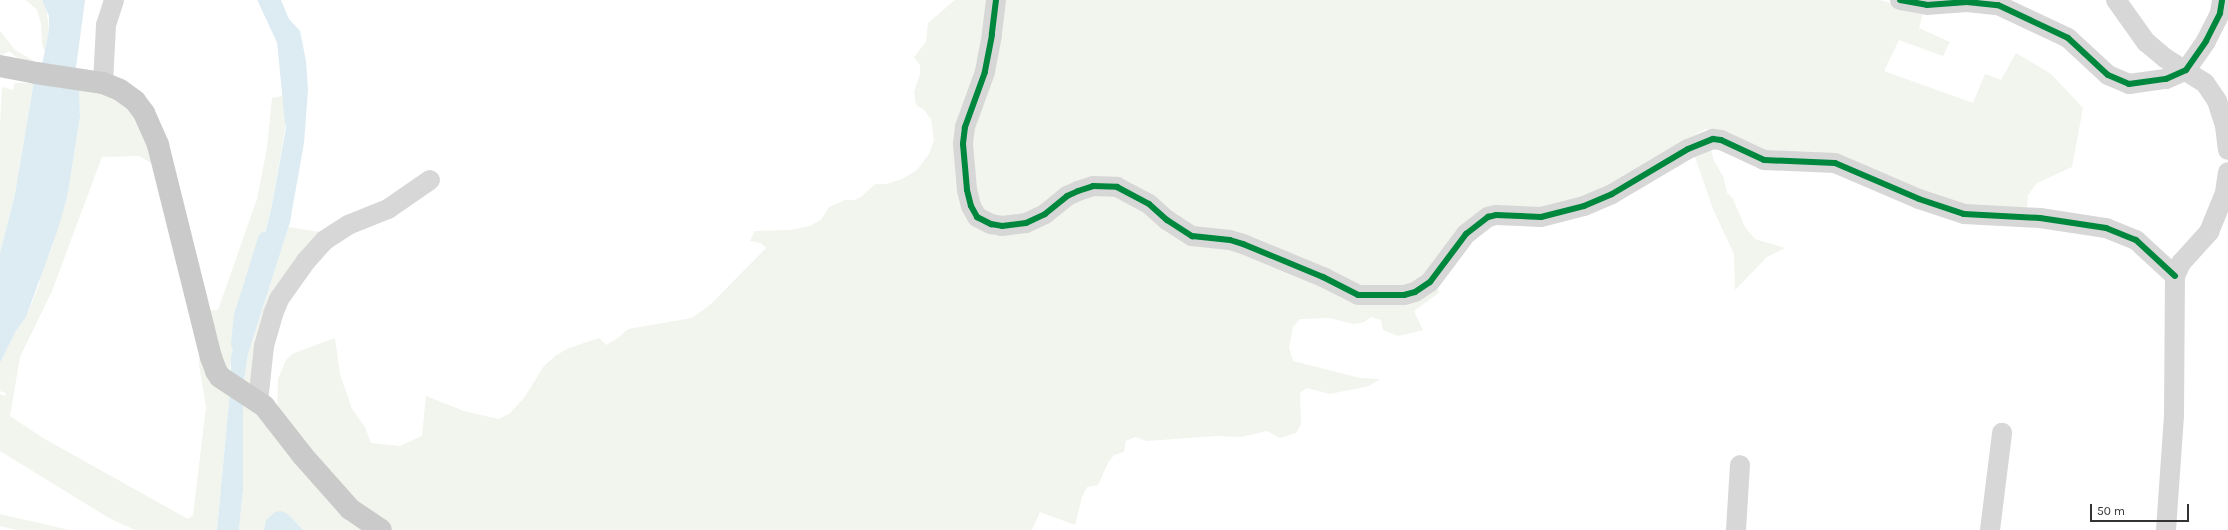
<!DOCTYPE html>
<html>
<head>
<meta charset="utf-8">
<style>
	body { margin:0 }
	#map { position:relative; width:2228px; height:530px; overflow:hidden; background:#fff; font-family:Karla,sans-serif }
	div>[style] { position:absolute }
	[style*='--x'] { left:calc(var(--x)*1px); top:calc(var(--y)*1px); width:calc(var(--w)*1px); rotate:calc(var(--a)*1deg) }
	.green>* { inset:0; background:#f1f5ed }
	.water>* { inset:0; background:#ddebf3 }
	.canal>* { height:14px; margin:-7px; padding:0 7px; transform-origin:7px; border-radius:7px; background:#ddebf3 }
	.minor>* { height:20px; margin:-10px; padding:0 10px; transform-origin:10px; border-radius:10px; background:#d7d7d7 }
	.major>* { height:22px; margin:-11px; padding:0 11px; transform-origin:11px; border-radius:11px; background:#cacaca }
	.cycleway>* { height:6px; margin:-3px; padding:0 3px; transform-origin:3px; border-radius:3px; background:#00873e }
	span { translate:-50% -50%; white-space:nowrap; text-align:center; line-height:1.15; -webkit-text-stroke:4px #fff; paint-order:stroke }
	.scale { position:absolute; left:2090px; top:504px; width:99px; height:18px; box-sizing:border-box; border:2px solid #333; border-top:0; padding-left:5px; font-size:12px; line-height:14px; white-space:nowrap; color:#333; -webkit-text-stroke:3px #fff; paint-order:stroke }
</style>
</head>
<body>
<div id="map">
	<div class="green">
		<i style="clip-path:polygon(26px 0,42px 0,46px 6px,49px 30px,45px 51px,42px 45px,41px 24px,37px 10px)"></i>
		<i style="clip-path:polygon(955px 0,994px 0,962px 162px,990px 226px,1106px 187px,1203px 240px,1358px 297px,1431px 283px,1440px 292px,1414px 311px,1423px 330px,1398px 336px,1383px 330px,1381px 320px,1371px 317px,1364px 322px,1354px 324px,1329px 318px,1300px 319px,1293px 327px,1289px 347px,1293px 361px,1360px 378px,1380px 379px,1369px 386px,1330px 394px,1307px 388px,1300px 393px,1301px 424px,1296px 433px,1280px 438px,1267px 431px,1241px 437px,1217px 436px,1147px 441px,1135px 437px,1126px 441px,1124px 452px,1114px 455px,1108px 463px,1098px 485px,1087px 487px,1082px 497px,1075px 525px,1040px 512px,1032px 530px,388px 530px,377px 523px,277px 416px,278px 379px,286px 360px,292px 354px,335px 338px,340px 374px,352px 409px,365px 427px,371px 443px,400px 446px,422px 436px,426px 396px,464px 411px,498px 419px,509px 414px,524px 398px,544px 366px,555px 356px,569px 348px,599px 338px,606px 345px,618px 338px,628px 329px,692px 318px,711px 304px,766px 248px,761px 243px,750px 241px,755px 231px,790px 230px,810px 226px,821px 220px,829px 207px,845px 200px,855px 200px,861px 197px,875px 184px,887px 184px,902px 179px,917px 170px,929px 154px,934px 140px,931px 119px,924px 110px,916px 105px,914px 92px,920px 74px,920px 65px,914px 57px,926px 42px,928px 23px)"></i>
		<i style="clip-path:polygon(1000px 0,1880px 0,1923px 13px,1919px 28px,1950px 42px,1943px 56px,1899px 40px,1884px 71px,1973px 103px,1985px 74px,2001px 80px,2016px 53px,2051px 74px,2083px 108px,2072px 167px,2037px 183px,2028px 195px,2027px 209px,1999px 213px,1775px 157px,1715px 130px,1706px 129px,1699px 132px,1620px 183px,1572px 205px,1513px 210px,1439px 259px,1419px 279px,1407px 285px,1366px 289px,1207px 235px,1120px 183px,1058px 199px,1007px 220px,984px 213px,977px 200px,969px 159px)"></i>
		<i style="clip-path:polygon(0 31px,15px 50px,41px 65px,27px 66px,9px 51px,0 56px)"></i>
		<i style="clip-path:polygon(35px 75px,15px 194px,0 253px,0 124px,2px 87px,13px 90px,15px 83px,27px 83px)"></i>
		<i style="clip-path:polygon(79px 84px,135px 106px,158px 167px,139px 156px,102px 157px,52px 291px,20px 357px,10px 416px,43px 438px,188px 519px,193px 515px,206px 407px,199px 365px,200px 342px,230px 391px,217px 530px,135px 530px,109px 518px,0 451px,0 394px,5px 396px,6px 393px,0 391px,0 363px,16px 331px,26px 317px,39px 285px,42px 269px,51px 250px,67px 198px,80px 117px)"></i>
		<i style="clip-path:polygon(291px 94px,271px 210px,258px 262px,250px 281px,228px 376px,206px 310px,218px 310px,257px 199px,267px 148px,272px 98px)"></i>
		<i style="clip-path:polygon(1710px 145px,1714px 161px,1723px 176px,1727px 193px,1733px 199px,1745px 227px,1755px 239px,1785px 248px,1767px 257px,1735px 290px,1734px 254px,1713px 209px,1693px 151px)"></i>
		<i style="clip-path:polygon(288px 227px,327px 233px,298px 263px,255px 381px,243px 387px,248px 354px)"></i>
		<i style="clip-path:polygon(243px 398px,371px 530px,303px 530px,288px 514px,266px 520px,264px 530px,239px 530px,243px 489px)"></i>
		<i style="clip-path:polygon(0 514px,65px 529px,69px 530px,17px 530px,0 526px)"></i>
	</div>
	<div class="water">
		<i style="clip-path:polygon(42px 0,85px 0,75px 75px,39px 69px,43px 60px,49px 30px,49px 16px)"></i>
		<i style="clip-path:polygon(265px 0,281px 0,289px 19px,300px 31px,306px 61px,308px 90px,304px 143px,290px 222px,248px 354px,243px 387px,228px 376px,231px 369px,231px 357px,250px 281px,258px 262px,271px 210px,289px 111px,292px 73px,292px 63px,279px 21px)"></i>
		<i style="clip-path:polygon(35px 75px,79px 84px,80px 117px,67px 198px,57px 232px,26px 317px,16px 331px,0 363px,0 253px,15px 194px)"></i>
		<i style="clip-path:polygon(230px 391px,243px 398px,243px 489px,239px 530px,217px 530px)"></i>
		<i style="clip-path:polygon(281px 511px,288px 514px,303px 530px,264px 530px,266px 520px,275px 512px)"></i>
	</div>
	<div class="canal">
		<i style="--x:265;--y:0;--w:45;--a:65.1"></i>
		<i style="--x:284;--y:41;--w:82;--a:84.4"></i>
		<i style="--x:238;--y:344;--w:28;--a:-84"></i>
		<i style="--x:241;--y:316;--w:81;--a:-72.7"></i>
	</div>
	<div class="minor">
		<i style="--x:996;--y:0;--w:35;--a:97"></i>
		<i style="--x:992;--y:35;--w:38;--a:101"></i>
		<i style="--x:985;--y:72;--w:59;--a:110"></i>
		<i style="--x:965;--y:127;--w:17;--a:97"></i>
		<i style="--x:963;--y:144;--w:46;--a:85"></i>
		<i style="--x:967;--y:190;--w:16;--a:76"></i>
		<i style="--x:971;--y:206;--w:13;--a:61"></i>
		<i style="--x:977;--y:217;--w:16;--a:27"></i>
		<i style="--x:991;--y:224;--w:11;--a:10"></i>
		<i style="--x:1002;--y:226;--w:24;--a:-7"></i>
		<i style="--x:1026;--y:223;--w:21;--a:-25"></i>
		<i style="--x:1045;--y:214;--w:28;--a:-39"></i>
		<i style="--x:1067;--y:196;--w:12;--a:-24"></i>
		<i style="--x:1078;--y:191;--w:16;--a:-18"></i>
		<i style="--x:1093;--y:186;--w:24;--a:2"></i>
		<i style="--x:1117;--y:187;--w:36;--a:28"></i>
		<i style="--x:1149;--y:204;--w:24;--a:42"></i>
		<i style="--x:1167;--y:220;--w:30;--a:33"></i>
		<i style="--x:1192;--y:236;--w:38;--a:6"></i>
		<i style="--x:1230;--y:240;--w:14;--a:17"></i>
		<i style="--x:1243;--y:244;--w:87;--a:22.4"></i>
		<i style="--x:1323;--y:277;--w:39;--a:27"></i>
		<i style="--x:1358;--y:295;--w:46;--a:0"></i>
		<i style="--x:1404;--y:295;--w:11;--a:-15"></i>
		<i style="--x:1415;--y:292;--w:18;--a:-34"></i>
		<i style="--x:1430;--y:282;--w:60;--a:-53.1"></i>
		<i style="--x:1466;--y:234;--w:28;--a:-38"></i>
		<i style="--x:1488;--y:217;--w:8;--a:-14"></i>
		<i style="--x:1496;--y:215;--w:45;--a:2.5"></i>
		<i style="--x:1541;--y:217;--w:44;--a:-14.3"></i>
		<i style="--x:1584;--y:206;--w:30;--a:-23"></i>
		<i style="--x:1612;--y:194;--w:88;--a:-30.6"></i>
		<i style="--x:1688;--y:149;--w:27;--a:-22"></i>
		<i style="--x:1713;--y:139;--w:8;--a:7"></i>
		<i style="--x:1721;--y:140;--w:47;--a:24.9"></i>
		<i style="--x:1764;--y:160;--w:71;--a:2.4"></i>
		<i style="--x:1835;--y:163;--w:91;--a:23.2"></i>
		<i style="--x:1919;--y:199;--w:47;--a:18.4"></i>
		<i style="--x:1964;--y:214;--w:76;--a:3"></i>
		<i style="--x:2040;--y:218;--w:67;--a:8.6"></i>
		<i style="--x:2106;--y:228;--w:32;--a:22"></i>
		<i style="--x:2136;--y:240;--w:53;--a:42.7"></i>
		<i style="--x:1900;--y:0;--w:27;--a:10"></i>
		<i style="--x:1927;--y:5;--w:40;--a:-4.3"></i>
		<i style="--x:1967;--y:2;--w:31;--a:6"></i>
		<i style="--x:1998;--y:5;--w:77;--a:25.2"></i>
		<i style="--x:2068;--y:38;--w:54;--a:42.8"></i>
		<i style="--x:2108;--y:75;--w:23;--a:23"></i>
		<i style="--x:2129;--y:84;--w:37;--a:-8"></i>
		<i style="--x:2166;--y:79;--w:22;--a:-24"></i>
		<i style="--x:2186;--y:70;--w:35;--a:-55"></i>
		<i style="--x:2206;--y:41;--w:31;--a:-63"></i>
		<i style="--x:2220;--y:13;--w:13;--a:-81"></i>
		<i style="--x:2116;--y:0;--w:52;--a:54.5"></i>
		<i style="--x:2146;--y:42;--w:25;--a:40"></i>
		<i style="--x:2165;--y:58;--w:47;--a:32"></i>
		<i style="--x:2205;--y:83;--w:22;--a:56"></i>
		<i style="--x:2217;--y:101;--w:26;--a:72"></i>
		<i style="--x:2225;--y:126;--w:24;--a:83"></i>
		<i style="--x:103;--y:83;--w:58;--a:-87"></i>
		<i style="--x:106;--y:25;--w:26;--a:-72"></i>
		<i style="--x:258;--y:402;--w:56;--a:-83.9"></i>
		<i style="--x:264;--y:346;--w:33;--a:-74"></i>
		<i style="--x:273;--y:314;--w:16;--a:-68"></i>
		<i style="--x:279;--y:299;--w:47;--a:-54.6"></i>
		<i style="--x:306;--y:261;--w:28;--a:-48"></i>
		<i style="--x:325;--y:240;--w:27;--a:-33"></i>
		<i style="--x:348;--y:225;--w:43;--a:-21.8"></i>
		<i style="--x:388;--y:209;--w:51;--a:-34.6"></i>
		<i style="--x:1736;--y:530;--w:65;--a:-86.5"></i>
		<i style="--x:1990;--y:530;--w:98;--a:-82.9"></i>
		<i style="--x:2166;--y:530;--w:115;--a:-86"></i>
		<i style="--x:2174;--y:415;--w:139;--a:-89.6"></i>
		<i style="--x:2175;--y:276;--w:14;--a:-65"></i>
		<i style="--x:2181;--y:263;--w:42;--a:-47.9"></i>
		<i style="--x:2209;--y:232;--w:42;--a:-67.7"></i>
		<i style="--x:2225;--y:193;--w:21;--a:-82"></i>
	</div>
	<div class="major">
		<i style="--x:0;--y:66;--w:37;--a:11"></i>
		<i style="--x:36;--y:73;--w:68;--a:8.5"></i>
		<i style="--x:103;--y:83;--w:18;--a:22"></i>
		<i style="--x:120;--y:90;--w:19;--a:36"></i>
		<i style="--x:135;--y:101;--w:15;--a:53"></i>
		<i style="--x:144;--y:113;--w:35;--a:66"></i>
		<i style="--x:158;--y:145;--w:219;--a:76"></i>
		<i style="--x:211;--y:357;--w:15;--a:70"></i>
		<i style="--x:216;--y:371;--w:7;--a:56"></i>
		<i style="--x:220;--y:377;--w:53;--a:33.4"></i>
		<i style="--x:264;--y:406;--w:63;--a:52"></i>
		<i style="--x:303;--y:456;--w:71;--a:48.4"></i>
		<i style="--x:350;--y:509;--w:37;--a:34"></i>
	</div>
	<div class="cycleway">
		<i style="--x:996;--y:0;--w:35;--a:97"></i>
		<i style="--x:992;--y:35;--w:38;--a:101"></i>
		<i style="--x:985;--y:72;--w:59;--a:110"></i>
		<i style="--x:965;--y:127;--w:17;--a:97"></i>
		<i style="--x:963;--y:144;--w:46;--a:85"></i>
		<i style="--x:967;--y:190;--w:16;--a:76"></i>
		<i style="--x:971;--y:206;--w:13;--a:61"></i>
		<i style="--x:977;--y:217;--w:16;--a:27"></i>
		<i style="--x:991;--y:224;--w:11;--a:10"></i>
		<i style="--x:1002;--y:226;--w:24;--a:-7"></i>
		<i style="--x:1026;--y:223;--w:21;--a:-25"></i>
		<i style="--x:1045;--y:214;--w:28;--a:-39"></i>
		<i style="--x:1067;--y:196;--w:12;--a:-24"></i>
		<i style="--x:1078;--y:191;--w:16;--a:-18"></i>
		<i style="--x:1093;--y:186;--w:24;--a:2"></i>
		<i style="--x:1117;--y:187;--w:36;--a:28"></i>
		<i style="--x:1149;--y:204;--w:24;--a:42"></i>
		<i style="--x:1167;--y:220;--w:30;--a:33"></i>
		<i style="--x:1192;--y:236;--w:38;--a:6"></i>
		<i style="--x:1230;--y:240;--w:14;--a:17"></i>
		<i style="--x:1243;--y:244;--w:87;--a:22.4"></i>
		<i style="--x:1323;--y:277;--w:39;--a:27"></i>
		<i style="--x:1358;--y:295;--w:46;--a:0"></i>
		<i style="--x:1404;--y:295;--w:11;--a:-15"></i>
		<i style="--x:1415;--y:292;--w:18;--a:-34"></i>
		<i style="--x:1430;--y:282;--w:60;--a:-53.1"></i>
		<i style="--x:1466;--y:234;--w:28;--a:-38"></i>
		<i style="--x:1488;--y:217;--w:8;--a:-14"></i>
		<i style="--x:1496;--y:215;--w:45;--a:2.5"></i>
		<i style="--x:1541;--y:217;--w:44;--a:-14.3"></i>
		<i style="--x:1584;--y:206;--w:30;--a:-23"></i>
		<i style="--x:1612;--y:194;--w:88;--a:-30.6"></i>
		<i style="--x:1688;--y:149;--w:27;--a:-22"></i>
		<i style="--x:1713;--y:139;--w:8;--a:7"></i>
		<i style="--x:1721;--y:140;--w:47;--a:24.9"></i>
		<i style="--x:1764;--y:160;--w:71;--a:2.4"></i>
		<i style="--x:1835;--y:163;--w:91;--a:23.2"></i>
		<i style="--x:1919;--y:199;--w:47;--a:18.4"></i>
		<i style="--x:1964;--y:214;--w:76;--a:3"></i>
		<i style="--x:2040;--y:218;--w:67;--a:8.6"></i>
		<i style="--x:2106;--y:228;--w:32;--a:22"></i>
		<i style="--x:2136;--y:240;--w:53;--a:42.7"></i>
		<i style="--x:1900;--y:0;--w:27;--a:10"></i>
		<i style="--x:1927;--y:5;--w:40;--a:-4.3"></i>
		<i style="--x:1967;--y:2;--w:31;--a:6"></i>
		<i style="--x:1998;--y:5;--w:77;--a:25.2"></i>
		<i style="--x:2068;--y:38;--w:54;--a:42.8"></i>
		<i style="--x:2108;--y:75;--w:23;--a:23"></i>
		<i style="--x:2129;--y:84;--w:37;--a:-8"></i>
		<i style="--x:2166;--y:79;--w:22;--a:-24"></i>
		<i style="--x:2186;--y:70;--w:35;--a:-55"></i>
		<i style="--x:2206;--y:41;--w:31;--a:-63"></i>
		<i style="--x:2220;--y:13;--w:13;--a:-81"></i>
	</div>
	<div class="scale">50 m</div>
</div>
</body>
</html>
